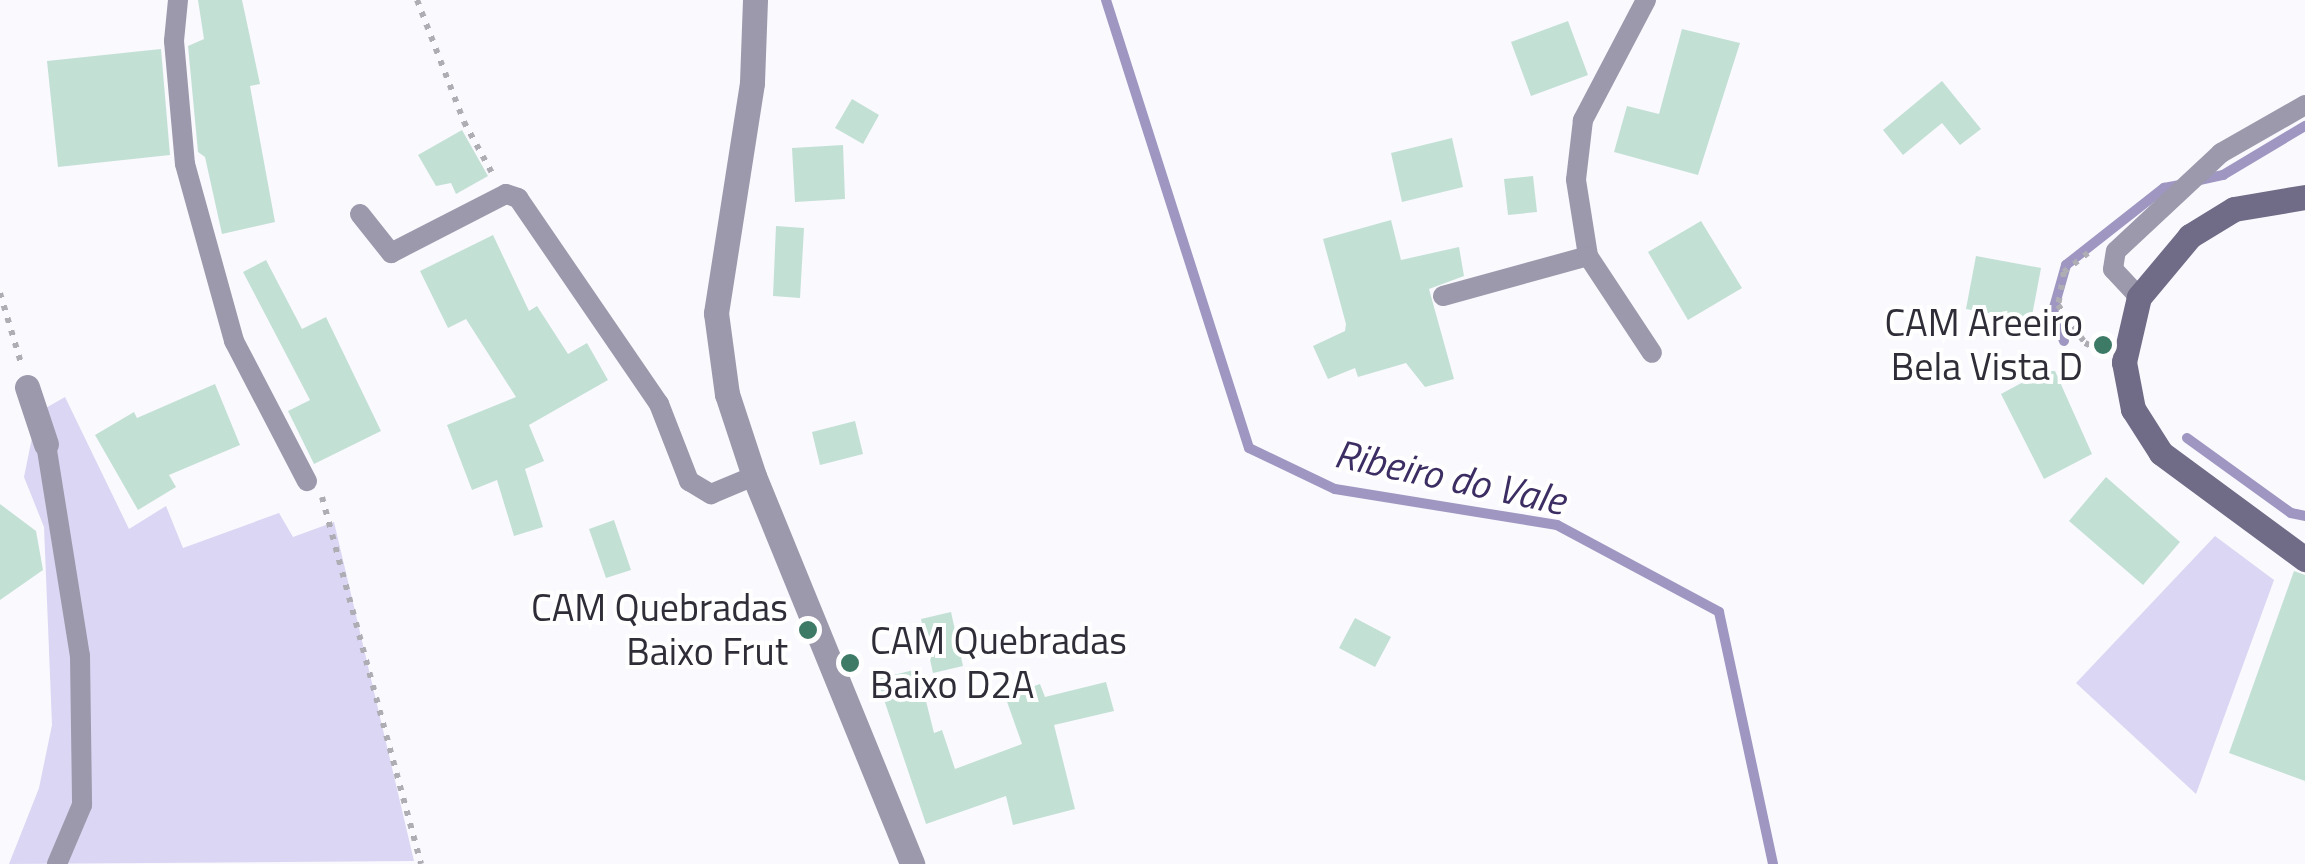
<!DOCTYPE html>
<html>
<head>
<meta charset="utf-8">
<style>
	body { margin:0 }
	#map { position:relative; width:2305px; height:864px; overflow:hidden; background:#faf9fe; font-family:"Titillium Web",sans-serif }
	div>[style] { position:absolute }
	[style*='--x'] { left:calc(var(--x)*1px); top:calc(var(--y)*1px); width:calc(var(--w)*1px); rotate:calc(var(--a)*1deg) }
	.green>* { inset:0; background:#dbd6f3 }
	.stream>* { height:10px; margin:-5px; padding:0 5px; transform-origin:5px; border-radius:5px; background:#9f97c1 }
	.building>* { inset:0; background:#c3e0d5 }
	.path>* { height:6px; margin-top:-3px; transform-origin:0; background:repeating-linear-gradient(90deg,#aeadb4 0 5px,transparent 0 13px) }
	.lane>* { height:20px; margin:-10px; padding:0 10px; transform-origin:10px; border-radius:10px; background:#9c99ac }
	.street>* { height:25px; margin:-12.5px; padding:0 12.5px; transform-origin:12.5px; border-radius:12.5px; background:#9c99ac }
	.secondary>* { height:25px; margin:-12.5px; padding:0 12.5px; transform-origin:12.5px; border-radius:12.5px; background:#706b86 }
	.dots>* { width:28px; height:28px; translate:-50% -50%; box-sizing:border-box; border:5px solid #fff; border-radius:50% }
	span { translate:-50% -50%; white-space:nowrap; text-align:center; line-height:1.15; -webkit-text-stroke:8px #fff; paint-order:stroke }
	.poi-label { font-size:38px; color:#2f2d37 }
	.right { translate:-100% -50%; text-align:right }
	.left { translate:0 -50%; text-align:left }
	.water-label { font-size:40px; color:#3c2d63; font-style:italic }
</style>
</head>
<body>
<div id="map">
	<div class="green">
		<i style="clip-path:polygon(65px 397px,129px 529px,166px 506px,183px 548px,279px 513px,293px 537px,334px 522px,414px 861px,9px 864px,39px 788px,52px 725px,44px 527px,24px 477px,37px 413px)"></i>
		<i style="clip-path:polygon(2215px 536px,2274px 580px,2196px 794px,2076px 683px)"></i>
	</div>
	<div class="stream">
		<i style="--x:1106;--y:0;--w:470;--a:72.3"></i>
		<i style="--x:1249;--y:448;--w:95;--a:25.5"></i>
		<i style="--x:1335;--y:489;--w:225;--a:9.2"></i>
		<i style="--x:1557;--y:525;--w:184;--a:28.2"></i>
		<i style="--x:1719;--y:612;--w:258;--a:77.9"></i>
		<i style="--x:2195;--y:181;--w:29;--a:-12"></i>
		<i style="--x:2223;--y:175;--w:96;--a:-30.9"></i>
		<i style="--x:2064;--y:341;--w:32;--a:-110"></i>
		<i style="--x:2053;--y:311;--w:48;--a:-74.2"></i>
		<i style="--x:2066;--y:265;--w:125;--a:-38.2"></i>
		<i style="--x:2164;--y:188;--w:15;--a:-11"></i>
		<i style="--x:2187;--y:438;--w:128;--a:35.8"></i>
		<i style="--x:2291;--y:513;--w:14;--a:12"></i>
	</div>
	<div class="building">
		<i style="clip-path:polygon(198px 0,242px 0,260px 84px,250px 86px,275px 222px,222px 234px,205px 157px,198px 152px,188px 46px,204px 39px)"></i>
		<i style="clip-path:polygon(1568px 21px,1588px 75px,1531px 96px,1511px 42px)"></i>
		<i style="clip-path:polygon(1682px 29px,1740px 43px,1698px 175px,1614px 152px,1627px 106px,1659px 114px)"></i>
		<i style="clip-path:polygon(161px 49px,170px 155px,58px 167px,47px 61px)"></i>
		<i style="clip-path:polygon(1942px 81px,1981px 129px,1960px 145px,1942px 123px,1903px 155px,1883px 130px)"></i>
		<i style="clip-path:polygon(852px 99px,879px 115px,863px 144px,835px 128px)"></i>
		<i style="clip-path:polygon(462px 130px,488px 176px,456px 194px,451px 183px,436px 186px,418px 155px)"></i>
		<i style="clip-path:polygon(1452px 138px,1463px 187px,1402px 202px,1391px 153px)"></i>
		<i style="clip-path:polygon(843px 145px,845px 199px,795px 202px,792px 148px)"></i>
		<i style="clip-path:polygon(1533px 176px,1537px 212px,1508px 215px,1504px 179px)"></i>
		<i style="clip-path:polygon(1391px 220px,1401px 260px,1459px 247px,1464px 276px,1429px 289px,1454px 379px,1425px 387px,1406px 363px,1358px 377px,1355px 368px,1328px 379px,1313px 346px,1345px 331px,1346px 324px,1323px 239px)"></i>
		<i style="clip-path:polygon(1701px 221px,1742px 288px,1688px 320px,1648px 252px)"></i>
		<i style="clip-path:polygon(776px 226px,804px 228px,800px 298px,773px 296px)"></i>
		<i style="clip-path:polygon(493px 235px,529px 311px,537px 306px,568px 354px,587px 343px,608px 380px,529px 425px,544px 461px,525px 469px,543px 527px,514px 536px,497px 480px,472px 490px,447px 425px,516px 397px,466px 319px,448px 328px,420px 271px)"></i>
		<i style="clip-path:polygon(1976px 256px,2041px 268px,2031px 321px,1966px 309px)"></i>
		<i style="clip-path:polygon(266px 260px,302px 329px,326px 317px,381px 431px,314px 464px,288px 411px,310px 400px,243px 272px)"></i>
		<i style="clip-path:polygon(2044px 371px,2055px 371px,2092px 454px,2044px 479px,2001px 394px)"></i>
		<i style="clip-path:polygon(215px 384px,240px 445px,169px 475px,176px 487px,138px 510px,95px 435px,134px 412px,137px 418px)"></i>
		<i style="clip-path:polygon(855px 421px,863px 454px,820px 465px,812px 432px)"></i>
		<i style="clip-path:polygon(2106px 477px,2180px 542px,2143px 585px,2069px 521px)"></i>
		<i style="clip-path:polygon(0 504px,36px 531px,43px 570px,0 600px)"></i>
		<i style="clip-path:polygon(614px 520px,631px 570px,606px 578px,589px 529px)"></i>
		<i style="clip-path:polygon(2294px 571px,2305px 575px,2305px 781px,2229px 753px)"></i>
		<i style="clip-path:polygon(951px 612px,963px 666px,933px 673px,921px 619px)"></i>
		<i style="clip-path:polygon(1355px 618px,1391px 637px,1375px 667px,1339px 648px)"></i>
		<i style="clip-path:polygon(918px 669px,934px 733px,942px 730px,955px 769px,1022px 744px,1005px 696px,1040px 684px,1045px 697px,1106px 682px,1114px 711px,1054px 725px,1075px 809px,1013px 825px,1006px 796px,926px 824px,877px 679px)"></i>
	</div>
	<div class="path">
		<i style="--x:417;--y:0;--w:131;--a:68.9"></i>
		<i style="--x:464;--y:122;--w:58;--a:61.2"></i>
		<i style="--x:2088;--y:253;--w:31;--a:142"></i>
		<i style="--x:2064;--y:272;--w:34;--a:100"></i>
		<i style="--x:2058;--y:305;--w:47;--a:54.6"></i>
		<i style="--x:2085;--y:343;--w:17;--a:25"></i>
		<i style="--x:0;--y:293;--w:73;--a:73.3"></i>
		<i style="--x:322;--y:497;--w:380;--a:74.9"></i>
	</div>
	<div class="lane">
		<i style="--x:178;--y:0;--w:41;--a:95.6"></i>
		<i style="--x:174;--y:41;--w:123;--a:84.9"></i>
		<i style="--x:185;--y:164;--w:184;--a:74.5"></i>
		<i style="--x:234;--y:341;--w:158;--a:62.5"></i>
		<i style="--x:1646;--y:0;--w:136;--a:117.7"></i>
		<i style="--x:1583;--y:120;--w:60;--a:96.7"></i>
		<i style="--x:1576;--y:180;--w:77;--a:81"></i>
		<i style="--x:1588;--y:256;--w:116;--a:56.6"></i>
		<i style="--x:360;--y:214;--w:50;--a:51.5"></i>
		<i style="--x:391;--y:253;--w:129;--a:-27.2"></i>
		<i style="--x:506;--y:194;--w:13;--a:18"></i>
		<i style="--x:518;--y:198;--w:250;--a:55.6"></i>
		<i style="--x:659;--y:404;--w:83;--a:68.7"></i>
		<i style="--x:689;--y:481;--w:26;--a:31"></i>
		<i style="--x:711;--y:494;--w:47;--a:-22.7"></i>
		<i style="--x:1443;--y:296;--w:150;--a:-15.4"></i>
		<i style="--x:2139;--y:297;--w:38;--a:-133"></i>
		<i style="--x:2113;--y:269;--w:18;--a:-81"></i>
		<i style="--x:2116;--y:251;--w:144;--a:-43"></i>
		<i style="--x:2221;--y:153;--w:97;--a:-29.7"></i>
		<i style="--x:46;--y:444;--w:215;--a:80.9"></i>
		<i style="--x:80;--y:656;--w:149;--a:89.2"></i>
		<i style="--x:82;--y:805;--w:64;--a:113"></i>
	</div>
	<div class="street">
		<i style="--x:755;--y:0;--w:83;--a:92.1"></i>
		<i style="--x:752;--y:83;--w:233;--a:98.9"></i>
		<i style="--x:716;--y:313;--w:82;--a:82.3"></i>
		<i style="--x:727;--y:394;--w:86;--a:71.8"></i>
		<i style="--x:754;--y:476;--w:419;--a:67.8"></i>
		<i style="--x:27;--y:387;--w:60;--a:71.6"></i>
	</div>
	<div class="secondary">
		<i style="--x:2305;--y:197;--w:72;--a:170.4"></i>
		<i style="--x:2234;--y:209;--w:52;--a:148.5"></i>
		<i style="--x:2190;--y:236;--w:80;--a:129.9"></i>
		<i style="--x:2139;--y:297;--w:67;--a:103"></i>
		<i style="--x:2124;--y:362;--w:48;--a:79.2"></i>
		<i style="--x:2133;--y:409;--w:52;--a:57.5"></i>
		<i style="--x:2161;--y:453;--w:179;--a:36.4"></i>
	</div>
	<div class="dots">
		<i style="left:2103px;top:345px;background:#3e7b67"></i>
		<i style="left:808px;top:630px;background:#3e7b67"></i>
		<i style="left:850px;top:663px;background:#3e7b67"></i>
	</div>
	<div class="poi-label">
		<span class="right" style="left:2083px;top:345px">CAM Areeiro<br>Bela Vista D</span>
		<span class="right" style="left:788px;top:630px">CAM Quebradas<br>Baixo Frut</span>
		<span class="left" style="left:870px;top:663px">CAM Quebradas<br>Baixo D2A</span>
	</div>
	<div class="water-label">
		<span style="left:1450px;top:477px;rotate:12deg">Ribeiro do Vale</span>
	</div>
</div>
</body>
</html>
